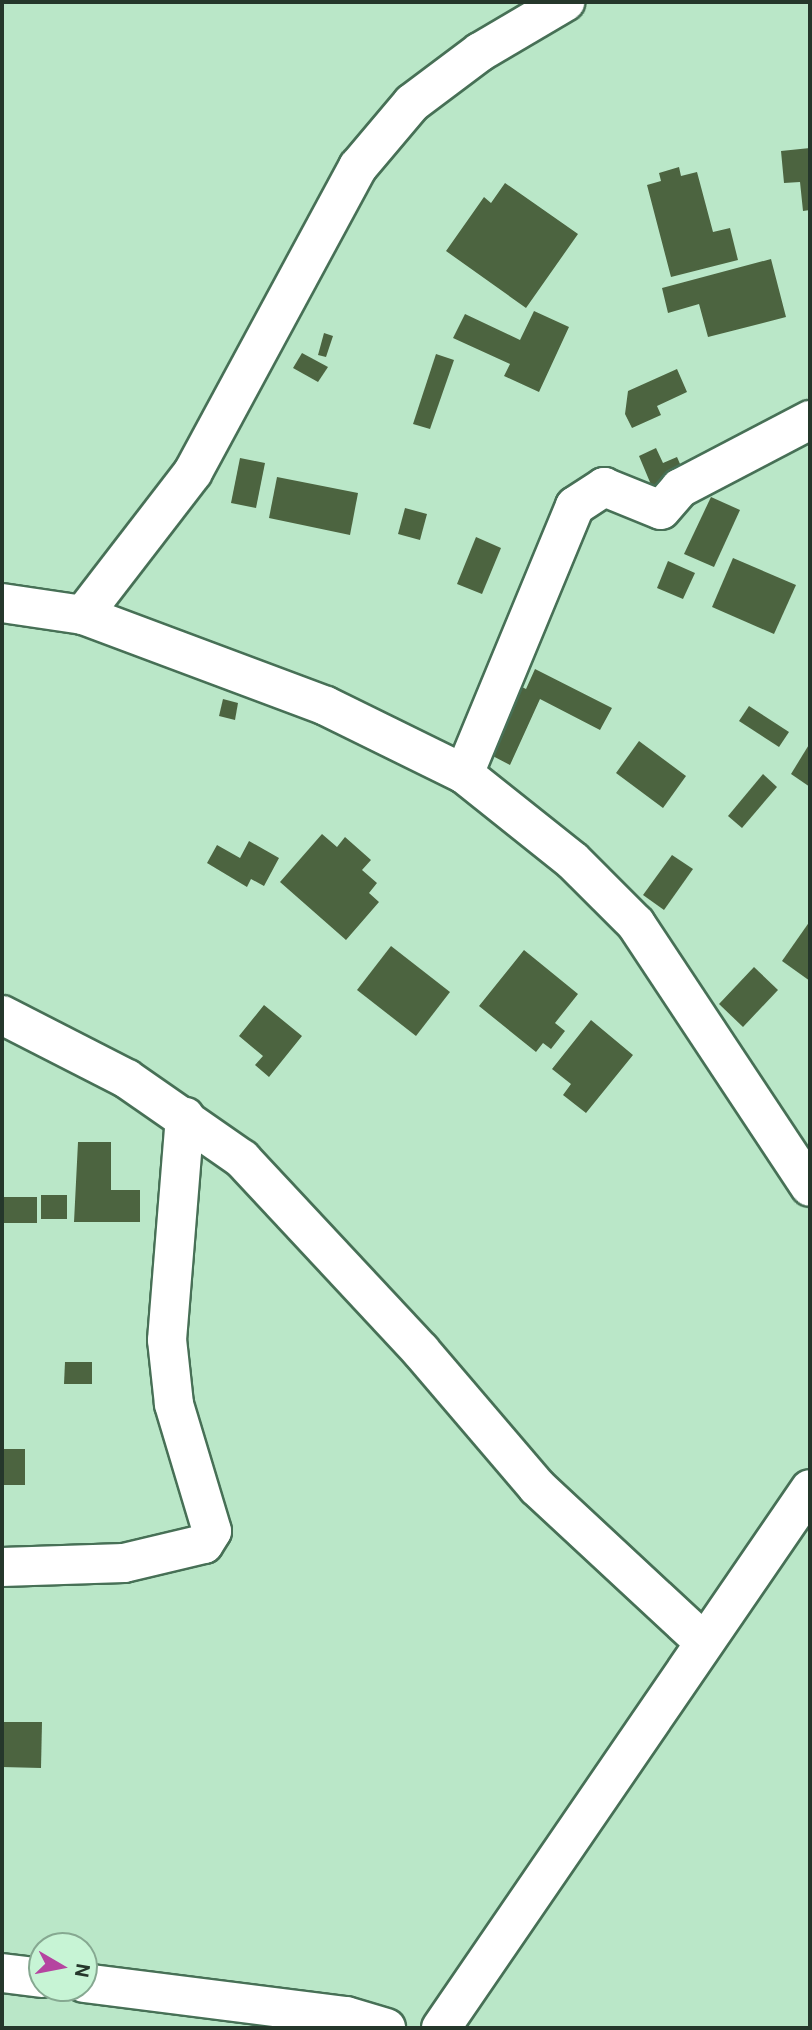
<!DOCTYPE html>
<html>
<head>
<meta charset="utf-8">
<style>
	body { margin:0 }
	#map { position:relative; width:812px; height:2030px; overflow:hidden; background:#bae7c8; font-family:Roboto,sans-serif }
	div>[style] { position:absolute }
	[style*='--x'] { left:calc(var(--x)*1px); top:calc(var(--y)*1px); width:calc(var(--w)*1px); rotate:calc(var(--a)*1deg) }
	.building>* { inset:0; background:#4c6440 }
	.roads { filter:drop-shadow(2px 0 #477056) drop-shadow(-2px 0 #477056) drop-shadow(0 2px #477056) drop-shadow(0 -2px #477056) }
	.street>* { height:38px; margin:-19px; padding:0 19px; transform-origin:19px; border-radius:19px; background:#fff }
	span { translate:-50% -50%; white-space:nowrap; text-align:center; line-height:1.15; -webkit-text-stroke:7px #c7f4d5; paint-order:stroke }
	.frame { position:absolute; inset:0; border:4px solid #25372b; pointer-events:none }
	.north { position:absolute; left:28px; top:1932px; width:70px; height:70px; box-sizing:border-box; background:#c7f4d5; border:2px solid #86a891; border-radius:50%; rotate:100deg; font-size:19px; font-weight:700; line-height:28px; text-align:center; color:#25372b }
	.north::after { content:''; display:block; margin:auto; width:24px; height:32px; background:#b544a0; clip-path:polygon(50% 0,100% 100%,50% 72%,0 100%) }
</style>
</head>
<body>
<div id="map">
	<div class="building">
		<i style="clip-path:polygon(810px 148px,810px 210px,803px 211px,800px 182px,784px 183px,781px 151px)"></i>
		<i style="clip-path:polygon(679px 167px,681px 176px,697px 172px,713px 232px,730px 228px,738px 260px,671px 277px,647px 185px,661px 181px,659px 173px)"></i>
		<i style="clip-path:polygon(505px 183px,578px 234px,526px 308px,446px 251px,484px 197px,491px 203px)"></i>
		<i style="clip-path:polygon(771px 259px,786px 317px,708px 337px,699px 304px,668px 313px,662px 288px)"></i>
		<i style="clip-path:polygon(534px 311px,569px 327px,539px 392px,504px 376px,510px 364px,453px 338px,465px 314px,520px 340px)"></i>
		<i style="clip-path:polygon(324px 333px,333px 336px,326px 357px,318px 355px)"></i>
		<i style="clip-path:polygon(302px 353px,328px 367px,318px 382px,293px 368px)"></i>
		<i style="clip-path:polygon(436px 354px,454px 360px,430px 429px,413px 424px)"></i>
		<i style="clip-path:polygon(677px 369px,687px 392px,657px 406px,661px 415px,632px 428px,625px 414px,628px 391px)"></i>
		<i style="clip-path:polygon(656px 448px,663px 463px,677px 457px,684px 473px,652px 487px,639px 456px)"></i>
		<i style="clip-path:polygon(240px 458px,265px 463px,256px 508px,231px 503px)"></i>
		<i style="clip-path:polygon(277px 477px,358px 493px,350px 535px,269px 518px)"></i>
		<i style="clip-path:polygon(711px 497px,740px 510px,714px 567px,684px 554px)"></i>
		<i style="clip-path:polygon(405px 508px,427px 514px,420px 540px,398px 534px)"></i>
		<i style="clip-path:polygon(476px 537px,501px 548px,482px 594px,457px 584px)"></i>
		<i style="clip-path:polygon(733px 558px,796px 585px,774px 634px,712px 607px)"></i>
		<i style="clip-path:polygon(668px 561px,695px 573px,683px 599px,657px 588px)"></i>
		<i style="clip-path:polygon(535px 669px,612px 708px,600px 730px,540px 699px,510px 765px,487px 753px,518px 685px,526px 689px)"></i>
		<i style="clip-path:polygon(223px 699px,238px 703px,235px 720px,219px 716px)"></i>
		<i style="clip-path:polygon(749px 706px,789px 732px,779px 747px,739px 721px)"></i>
		<i style="clip-path:polygon(639px 741px,686px 776px,663px 808px,616px 773px)"></i>
		<i style="clip-path:polygon(810px 743px,810px 787px,791px 774px)"></i>
		<i style="clip-path:polygon(763px 774px,777px 787px,742px 828px,728px 816px)"></i>
		<i style="clip-path:polygon(322px 834px,337px 847px,345px 837px,371px 860px,362px 870px,377px 883px,369px 893px,379px 902px,346px 940px,280px 882px)"></i>
		<i style="clip-path:polygon(249px 841px,279px 858px,264px 886px,251px 879px,247px 887px,207px 863px,217px 845px,240px 858px)"></i>
		<i style="clip-path:polygon(672px 855px,693px 869px,664px 910px,643px 895px)"></i>
		<i style="clip-path:polygon(810px 921px,810px 981px,782px 961px)"></i>
		<i style="clip-path:polygon(391px 946px,450px 992px,416px 1036px,357px 990px)"></i>
		<i style="clip-path:polygon(524px 950px,578px 994px,555px 1023px,565px 1031px,551px 1049px,543px 1043px,536px 1052px,479px 1006px)"></i>
		<i style="clip-path:polygon(754px 967px,778px 990px,743px 1027px,719px 1004px)"></i>
		<i style="clip-path:polygon(264px 1005px,302px 1036px,269px 1077px,255px 1065px,263px 1056px,239px 1036px)"></i>
		<i style="clip-path:polygon(591px 1020px,633px 1055px,586px 1113px,563px 1095px,571px 1084px,552px 1069px)"></i>
		<i style="clip-path:polygon(78px 1142px,111px 1142px,111px 1190px,140px 1190px,140px 1222px,74px 1222px)"></i>
		<i style="clip-path:polygon(41px 1195px,67px 1195px,67px 1219px,41px 1219px)"></i>
		<i style="clip-path:polygon(2px 1197px,37px 1197px,37px 1223px,2px 1223px)"></i>
		<i style="clip-path:polygon(65px 1362px,92px 1362px,92px 1384px,64px 1384px)"></i>
		<i style="clip-path:polygon(2px 1449px,25px 1449px,25px 1485px,2px 1485px)"></i>
		<i style="clip-path:polygon(2px 1722px,42px 1722px,41px 1768px,2px 1767px)"></i>
	</div>
	<div class="roads">
		<div class="street">
			<i style="--x:2;--y:603;--w:82;--a:8.4"></i>
			<i style="--x:83;--y:615;--w:259;--a:20.5"></i>
			<i style="--x:326;--y:706;--w:154;--a:26.2"></i>
			<i style="--x:464;--y:774;--w:139;--a:38.6"></i>
			<i style="--x:573;--y:861;--w:89;--a:45"></i>
			<i style="--x:636;--y:924;--w:315;--a:56.5"></i>
			<i style="--x:83;--y:615;--w:180;--a:-52.4"></i>
			<i style="--x:193;--y:472;--w:347;--a:-61.6"></i>
			<i style="--x:358;--y:167;--w:84;--a:-49.8"></i>
			<i style="--x:412;--y:103;--w:85;--a:-36.9"></i>
			<i style="--x:480;--y:52;--w:99;--a:-30.5"></i>
			<i style="--x:464;--y:774;--w:290;--a:-67.5"></i>
			<i style="--x:575;--y:506;--w:35;--a:-33"></i>
			<i style="--x:604;--y:487;--w:61;--a:22"></i>
			<i style="--x:661;--y:510;--w:29;--a:-49"></i>
			<i style="--x:680;--y:488;--w:147;--a:-27.6"></i>
			<i style="--x:2;--y:1015;--w:140;--a:27.1"></i>
			<i style="--x:127;--y:1079;--w:140;--a:34.8"></i>
			<i style="--x:242;--y:1159;--w:262;--a:47"></i>
			<i style="--x:421;--y:1351;--w:179;--a:49.5"></i>
			<i style="--x:537;--y:1487;--w:228;--a:42.9"></i>
			<i style="--x:2;--y:1567;--w:122;--a:-1.9"></i>
			<i style="--x:124;--y:1563;--w:82;--a:-13.4"></i>
			<i style="--x:204;--y:1544;--w:15;--a:-58"></i>
			<i style="--x:212;--y:1531;--w:133;--a:-106.7"></i>
			<i style="--x:174;--y:1404;--w:64;--a:-96.2"></i>
			<i style="--x:167;--y:1340;--w:224;--a:-85.4"></i>
			<i style="--x:2;--y:1973;--w:40;--a:7.1"></i>
			<i style="--x:84;--y:1983;--w:264;--a:7.2"></i>
			<i style="--x:346;--y:2016;--w:42;--a:16.7"></i>
			<i style="--x:441;--y:2028;--w:653;--a:-55.6"></i>
		</div>
	</div>
	<div class="frame"></div>
	<div class="north">N</div>
</div>
</body>
</html>
